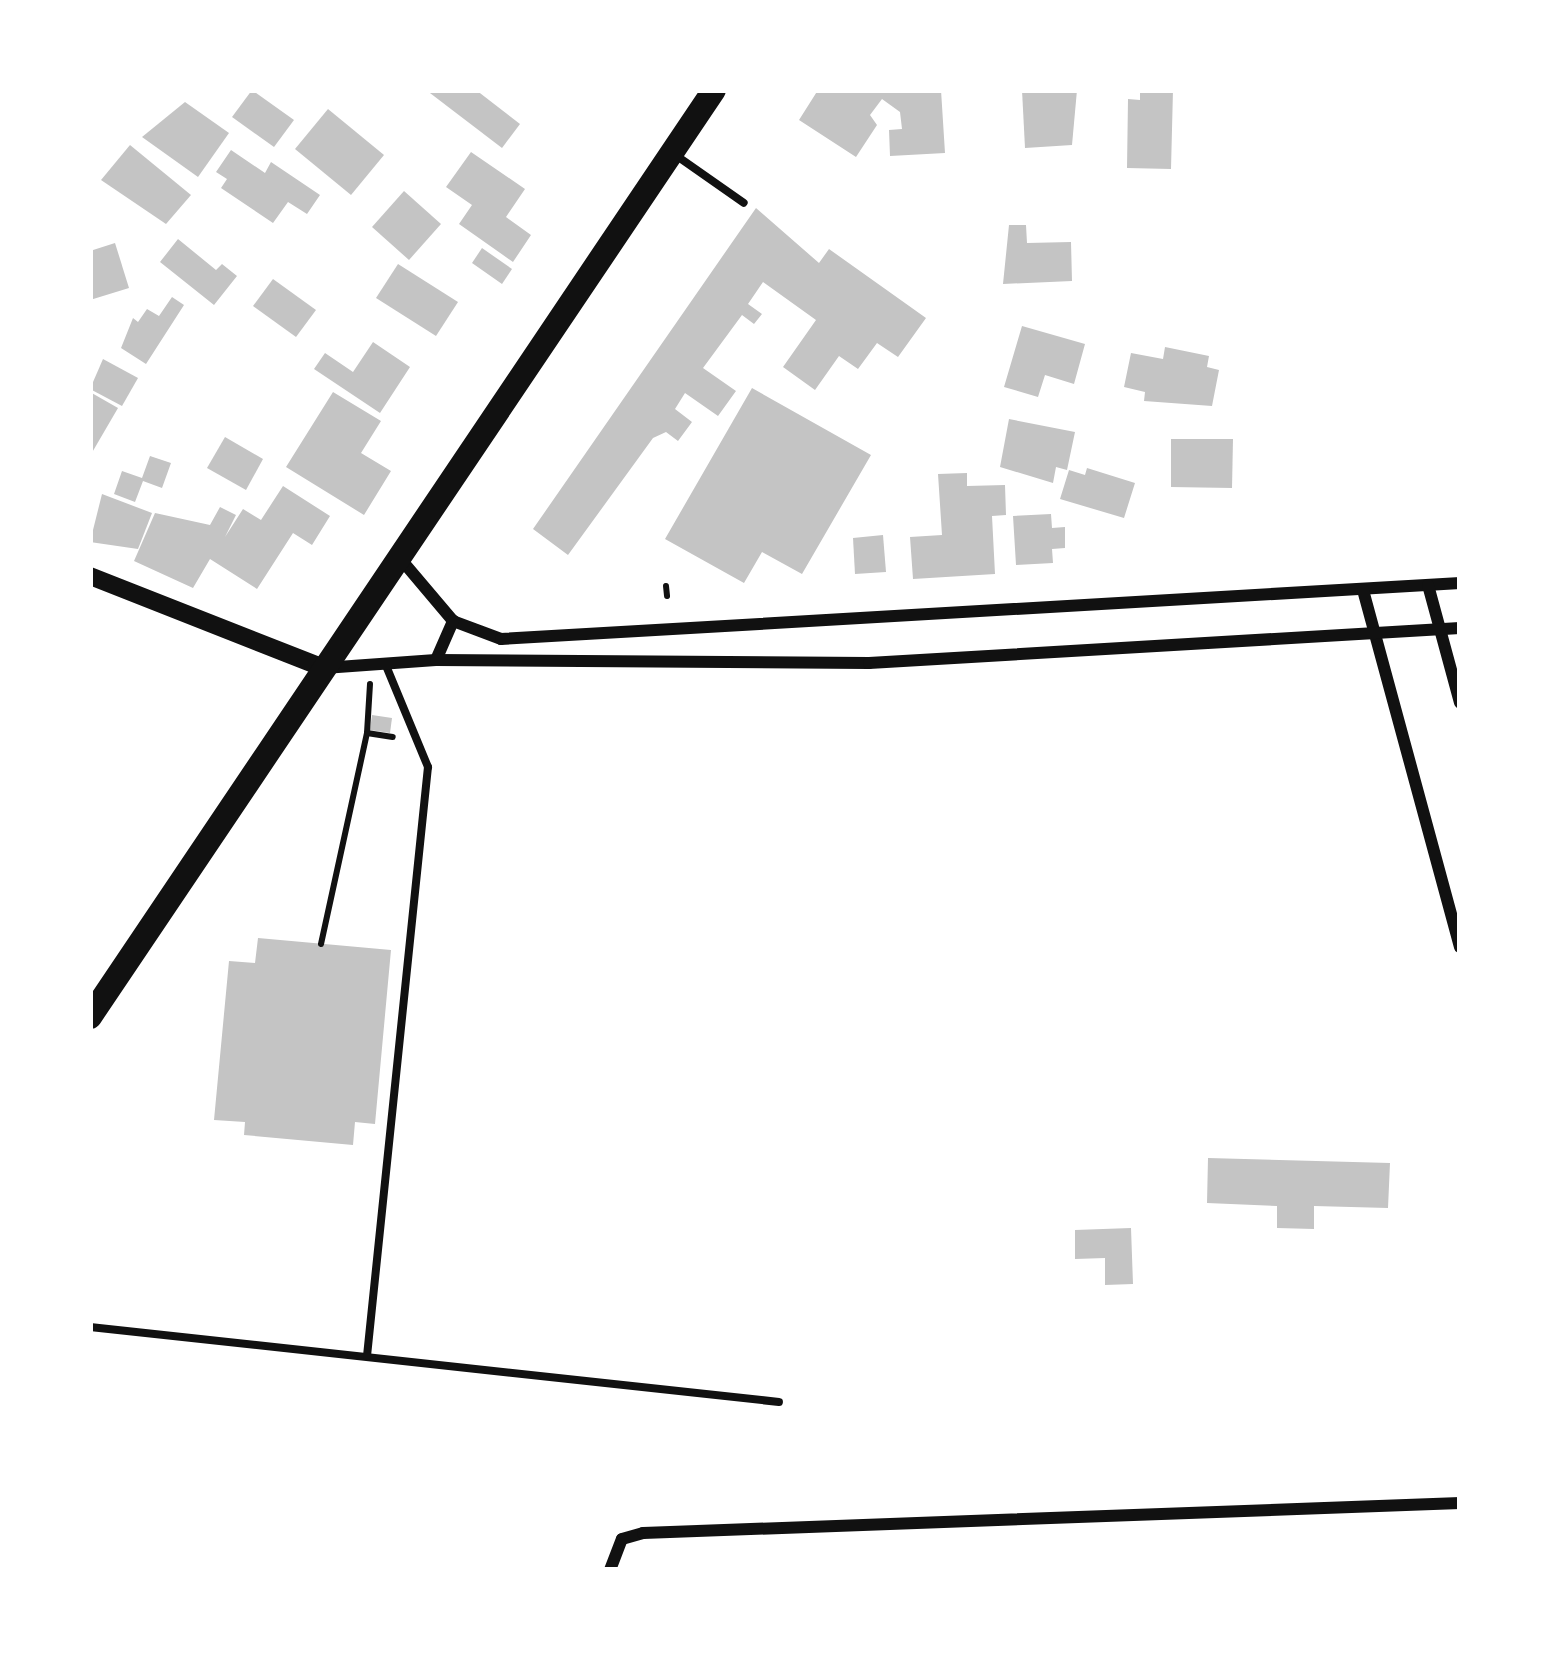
<!DOCTYPE html>
<html>
<head>
<meta charset="utf-8">
<style>
	body { margin:0 }
	#map { position:relative; width:1550px; height:1660px; overflow:hidden; background:#fff; font-family:Manrope,sans-serif }
	div>[style] { position:absolute }
	[style*='--x'] { left:calc(var(--x)*1px); top:calc(var(--y)*1px); width:calc(var(--w)*1px); rotate:calc(var(--a)*1deg) }
	.building>* { inset:0; background:#c4c4c4 }
	.path>* { height:6px; margin:-3px; padding:0 3px; transform-origin:3px; border-radius:3px; background:#111 }
	.service>* { height:8px; margin:-4px; padding:0 4px; transform-origin:4px; border-radius:4px; background:#111 }
	.minor>* { height:12px; margin:-6px; padding:0 6px; transform-origin:6px; border-radius:6px; background:#111 }
	.tertiary>* { height:18px; margin:-9px; padding:0 9px; transform-origin:9px; border-radius:9px; background:#111 }
	.primary>* { height:24px; margin:-12px; padding:0 12px; transform-origin:12px; border-radius:12px; background:#111 }
	span { translate:-50% -50%; white-space:nowrap; text-align:center; line-height:1.15; -webkit-text-stroke:12px #fff; paint-order:stroke }
	.frame { position:absolute; inset:0; border:93px solid #fff; pointer-events:none }
</style>
</head>
<body>
<div id="map">
	<div class="building">
		<i style="clip-path:polygon(252px 90px,294px 120px,274px 147px,232px 117px)"></i>
		<i style="clip-path:polygon(426px 90px,476px 90px,520px 124px,502px 148px)"></i>
		<i style="clip-path:polygon(818px 90px,941px 90px,945px 153px,890px 156px,889px 130px,902px 129px,900px 112px,882px 99px,870px 115px,877px 125px,856px 157px,799px 120px)"></i>
		<i style="clip-path:polygon(1022px 90px,1077px 90px,1072px 145px,1025px 148px)"></i>
		<i style="clip-path:polygon(1140px 90px,1173px 90px,1171px 169px,1127px 168px,1128px 99px,1140px 100px)"></i>
		<i style="clip-path:polygon(185px 102px,229px 133px,198px 177px,142px 137px)"></i>
		<i style="clip-path:polygon(328px 109px,384px 155px,351px 195px,295px 149px)"></i>
		<i style="clip-path:polygon(130px 145px,191px 195px,166px 224px,101px 180px)"></i>
		<i style="clip-path:polygon(231px 150px,265px 173px,271px 162px,320px 195px,307px 214px,288px 202px,273px 223px,221px 188px,227px 179px,216px 172px)"></i>
		<i style="clip-path:polygon(471px 152px,525px 189px,506px 217px,531px 235px,513px 262px,459px 224px,472px 205px,446px 187px)"></i>
		<i style="clip-path:polygon(404px 191px,441px 224px,409px 260px,372px 227px)"></i>
		<i style="clip-path:polygon(756px 208px,819px 263px,829px 249px,926px 318px,898px 357px,877px 343px,858px 369px,839px 356px,815px 390px,783px 367px,816px 320px,763px 282px,748px 304px,762px 314px,754px 324px,742px 315px,703px 368px,736px 391px,718px 416px,685px 393px,675px 409px,692px 422px,678px 441px,666px 432px,653px 438px,568px 555px,533px 529px)"></i>
		<i style="clip-path:polygon(1009px 225px,1026px 225px,1027px 243px,1071px 242px,1072px 281px,1003px 284px)"></i>
		<i style="clip-path:polygon(178px 239px,216px 270px,222px 264px,237px 276px,214px 305px,160px 262px)"></i>
		<i style="clip-path:polygon(115px 243px,129px 288px,90px 300px,90px 251px)"></i>
		<i style="clip-path:polygon(482px 248px,512px 269px,502px 284px,472px 263px)"></i>
		<i style="clip-path:polygon(398px 264px,458px 302px,436px 336px,376px 298px)"></i>
		<i style="clip-path:polygon(273px 279px,316px 310px,296px 337px,253px 306px)"></i>
		<i style="clip-path:polygon(172px 297px,184px 305px,146px 364px,121px 348px,133px 318px,138px 322px,147px 309px,159px 316px)"></i>
		<i style="clip-path:polygon(1022px 326px,1085px 344px,1074px 384px,1045px 375px,1038px 397px,1004px 387px)"></i>
		<i style="clip-path:polygon(373px 342px,410px 367px,380px 413px,314px 369px,325px 353px,353px 372px)"></i>
		<i style="clip-path:polygon(1165px 347px,1209px 356px,1207px 367px,1219px 370px,1212px 406px,1144px 401px,1145px 392px,1124px 387px,1131px 353px,1163px 359px)"></i>
		<i style="clip-path:polygon(103px 359px,138px 378px,122px 406px,90px 389px)"></i>
		<i style="clip-path:polygon(752px 388px,871px 455px,802px 574px,762px 552px,744px 583px,665px 539px)"></i>
		<i style="clip-path:polygon(90px 392px,118px 408px,90px 456px)"></i>
		<i style="clip-path:polygon(333px 392px,381px 421px,361px 453px,391px 471px,364px 515px,286px 467px)"></i>
		<i style="clip-path:polygon(1009px 419px,1075px 432px,1067px 470px,1056px 467px,1053px 483px,1000px 467px)"></i>
		<i style="clip-path:polygon(225px 437px,263px 459px,246px 490px,207px 468px)"></i>
		<i style="clip-path:polygon(1171px 439px,1233px 439px,1232px 488px,1171px 487px)"></i>
		<i style="clip-path:polygon(150px 456px,171px 463px,162px 488px,143px 481px,135px 502px,114px 494px,122px 471px,142px 478px)"></i>
		<i style="clip-path:polygon(1087px 468px,1135px 483px,1124px 518px,1060px 499px,1069px 470px,1085px 475px)"></i>
		<i style="clip-path:polygon(967px 473px,967px 486px,1005px 485px,1006px 515px,992px 516px,995px 574px,913px 579px,910px 537px,942px 535px,938px 474px)"></i>
		<i style="clip-path:polygon(283px 486px,330px 516px,312px 545px,293px 533px,257px 589px,210px 559px,193px 588px,134px 561px,155px 513px,210px 525px,220px 507px,236px 515px,225px 537px,243px 509px,261px 520px)"></i>
		<i style="clip-path:polygon(102px 494px,152px 513px,138px 549px,90px 542px)"></i>
		<i style="clip-path:polygon(1051px 514px,1052px 528px,1065px 527px,1065px 548px,1052px 549px,1053px 563px,1016px 565px,1013px 516px)"></i>
		<i style="clip-path:polygon(883px 535px,886px 572px,855px 574px,853px 538px)"></i>
		<i style="clip-path:polygon(372px 715px,392px 718px,390px 733px,370px 730px)"></i>
		<i style="clip-path:polygon(258px 938px,391px 950px,375px 1124px,355px 1122px,353px 1145px,244px 1135px,245px 1122px,214px 1120px,229px 961px,255px 963px)"></i>
		<i style="clip-path:polygon(1208px 1158px,1390px 1163px,1388px 1208px,1314px 1206px,1314px 1229px,1277px 1228px,1277px 1206px,1207px 1203px)"></i>
		<i style="clip-path:polygon(1131px 1228px,1133px 1284px,1105px 1285px,1105px 1258px,1075px 1259px,1075px 1230px)"></i>
	</div>
	<div class="path">
		<i style="--x:666;--y:586;--w:10;--a:84"></i>
		<i style="--x:367;--y:733;--w:26;--a:9"></i>
		<i style="--x:321;--y:944;--w:216;--a:-77.7"></i>
		<i style="--x:367;--y:733;--w:49;--a:-86.5"></i>
	</div>
	<div class="service">
		<i style="--x:674;--y:154;--w:85;--a:35"></i>
		<i style="--x:90;--y:1327;--w:693;--a:6.21"></i>
		<i style="--x:367;--y:1356;--w:592;--a:-84.09"></i>
		<i style="--x:428;--y:767;--w:113;--a:-112.5"></i>
	</div>
	<div class="minor">
		<i style="--x:399;--y:557;--w:84;--a:49.8"></i>
		<i style="--x:453;--y:621;--w:51;--a:20.6"></i>
		<i style="--x:501;--y:639;--w:961;--a:-3.34"></i>
		<i style="--x:1428;--y:585;--w:122;--a:74.8"></i>
		<i style="--x:1363;--y:590;--w:370;--a:74.8"></i>
		<i style="--x:436;--y:660;--w:43;--a:-66.4"></i>
		<i style="--x:324;--y:668;--w:112;--a:-4.1"></i>
		<i style="--x:436;--y:660;--w:433;--a:0.4"></i>
		<i style="--x:869;--y:663;--w:592;--a:-3.39"></i>
		<i style="--x:610;--y:1570;--w:33;--a:-69"></i>
		<i style="--x:622;--y:1539;--w:22;--a:-16"></i>
		<i style="--x:643;--y:1533;--w:818;--a:-2.1"></i>
	</div>
	<div class="tertiary">
		<i style="--x:90;--y:576;--w:251;--a:21.5"></i>
	</div>
	<div class="primary">
		<i style="--x:90;--y:1017;--w:1117;--a:-56.05"></i>
	</div>
	<div class="frame"></div>
</div>
</body>
</html>
